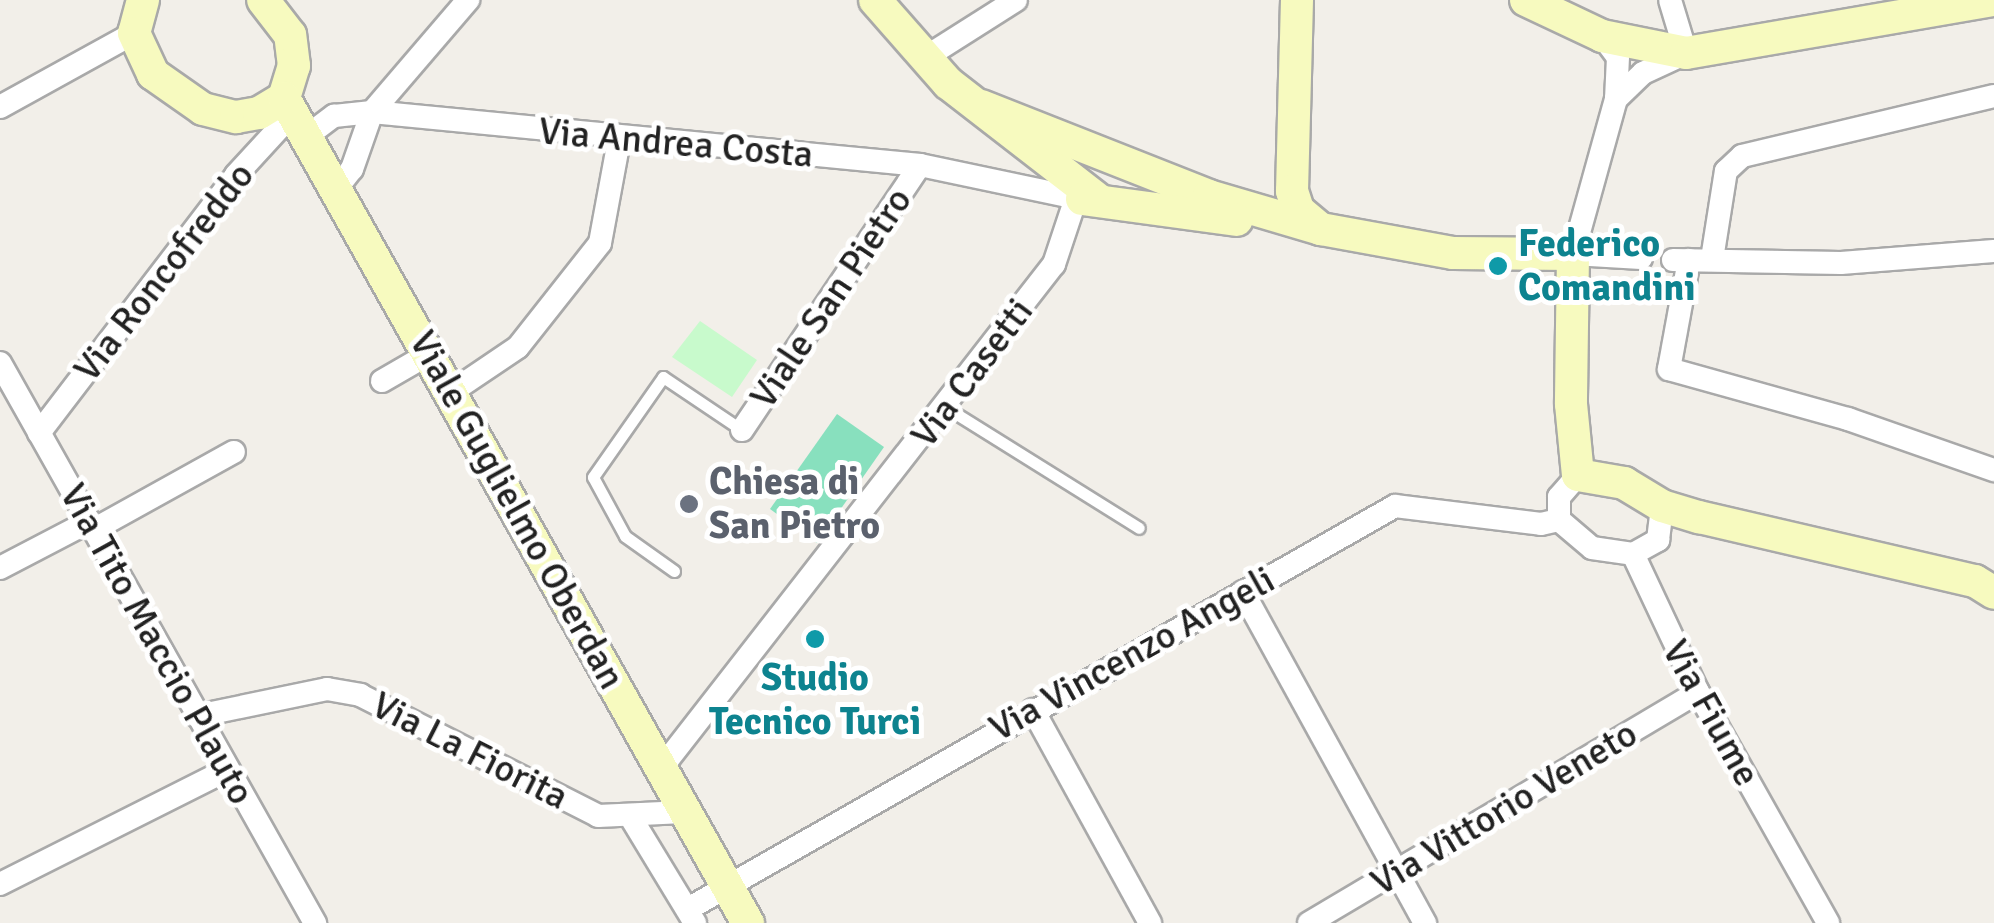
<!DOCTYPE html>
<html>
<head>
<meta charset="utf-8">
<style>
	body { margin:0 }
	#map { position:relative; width:1994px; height:923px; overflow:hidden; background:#f2efe9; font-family:Signika,sans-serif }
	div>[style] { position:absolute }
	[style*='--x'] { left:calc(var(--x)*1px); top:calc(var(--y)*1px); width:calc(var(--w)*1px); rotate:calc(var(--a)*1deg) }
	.park>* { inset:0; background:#c8facc }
	.pitch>* { inset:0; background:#88e0be }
	.roads { filter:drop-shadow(2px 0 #a9a9a9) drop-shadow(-2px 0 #a9a9a9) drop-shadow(0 2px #a9a9a9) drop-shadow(0 -2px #a9a9a9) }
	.lane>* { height:11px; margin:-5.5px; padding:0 5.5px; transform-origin:5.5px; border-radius:5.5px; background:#fff }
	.street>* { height:22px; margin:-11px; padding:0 11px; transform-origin:11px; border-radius:11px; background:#fff }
	.secondary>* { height:32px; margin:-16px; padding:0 16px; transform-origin:16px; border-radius:16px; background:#f7fabf }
	.dots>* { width:28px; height:28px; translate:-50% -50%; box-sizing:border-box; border:5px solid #fff; border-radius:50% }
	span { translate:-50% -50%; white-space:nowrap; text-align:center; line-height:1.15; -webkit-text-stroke:10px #fff; paint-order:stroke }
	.street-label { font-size:38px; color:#222 }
	.culture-label { font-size:38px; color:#0d838f; font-weight:700 }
	.left { translate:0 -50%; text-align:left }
	.worship-label { font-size:38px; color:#5b616d; font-weight:700 }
</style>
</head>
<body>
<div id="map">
	<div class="park">
		<i style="clip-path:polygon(700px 321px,757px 360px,732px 397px,672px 357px)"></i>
	</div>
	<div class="pitch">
		<i style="clip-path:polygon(837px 414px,884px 447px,817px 543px,770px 509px)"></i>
	</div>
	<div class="roads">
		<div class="lane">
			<i style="--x:947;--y:408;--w:226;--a:32"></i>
			<i style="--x:674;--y:571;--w:60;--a:-144.5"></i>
			<i style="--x:625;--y:536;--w:67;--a:-118.5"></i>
			<i style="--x:593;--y:477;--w:122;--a:-55"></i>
			<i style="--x:663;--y:377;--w:95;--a:33.9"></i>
		</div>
		<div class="street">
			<i style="--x:1602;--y:36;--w:26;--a:53"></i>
			<i style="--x:1618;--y:57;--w:42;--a:92.7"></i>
			<i style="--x:923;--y:59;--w:110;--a:-32.4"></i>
			<i style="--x:0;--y:107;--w:153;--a:-28.9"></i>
			<i style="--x:307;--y:136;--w:34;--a:-37"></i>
			<i style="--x:334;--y:116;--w:38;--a:-6"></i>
			<i style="--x:372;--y:112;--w:551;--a:5.52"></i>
			<i style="--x:920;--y:165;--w:159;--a:11.9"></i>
			<i style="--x:1076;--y:198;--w:70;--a:108.4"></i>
			<i style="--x:1054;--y:264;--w:643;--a:127.92"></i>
			<i style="--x:337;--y:188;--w:24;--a:-52"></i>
			<i style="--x:352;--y:169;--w:60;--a:-70.7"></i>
			<i style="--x:372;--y:112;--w:148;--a:-49.4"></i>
			<i style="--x:1641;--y:258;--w:68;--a:-176.6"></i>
			<i style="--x:1573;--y:254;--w:161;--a:-74.5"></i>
			<i style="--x:1616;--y:99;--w:37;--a:-44"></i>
			<i style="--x:1643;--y:73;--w:47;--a:-24.9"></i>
			<i style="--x:1686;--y:53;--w:55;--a:-106.8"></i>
			<i style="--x:1712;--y:259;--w:89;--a:-81"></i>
			<i style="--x:1726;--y:171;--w:22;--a:-43"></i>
			<i style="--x:1742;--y:156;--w:259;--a:-13.4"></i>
			<i style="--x:1673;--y:260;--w:168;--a:1"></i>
			<i style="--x:1841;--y:263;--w:153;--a:-4.5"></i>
			<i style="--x:1689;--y:260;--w:111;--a:100.4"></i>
			<i style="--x:1669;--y:369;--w:186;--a:15.6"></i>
			<i style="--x:1848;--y:419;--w:155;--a:19.3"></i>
			<i style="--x:0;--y:363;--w:643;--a:60.64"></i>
			<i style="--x:382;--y:381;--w:58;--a:-30.1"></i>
			<i style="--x:453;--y:391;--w:78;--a:-34.1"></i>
			<i style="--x:518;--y:347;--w:132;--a:-51.7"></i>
			<i style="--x:600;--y:243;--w:105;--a:-79.5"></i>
			<i style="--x:742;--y:430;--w:319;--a:-56.1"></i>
			<i style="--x:39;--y:433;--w:325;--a:-52.6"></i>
			<i style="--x:236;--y:175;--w:84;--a:-47.4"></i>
			<i style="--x:1559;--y:520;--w:43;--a:40.3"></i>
			<i style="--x:1592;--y:548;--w:41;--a:8.3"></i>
			<i style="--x:1559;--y:520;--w:23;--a:-90"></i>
			<i style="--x:1559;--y:497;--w:29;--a:-49"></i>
			<i style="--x:93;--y:530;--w:161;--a:-29"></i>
			<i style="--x:1633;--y:554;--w:153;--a:64.8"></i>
			<i style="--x:1698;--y:692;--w:265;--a:60.6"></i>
			<i style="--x:1633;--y:554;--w:29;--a:-29"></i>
			<i style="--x:1658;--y:540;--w:34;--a:-83"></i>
			<i style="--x:0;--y:568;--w:99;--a:-27.6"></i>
			<i style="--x:1243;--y:592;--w:378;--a:61.2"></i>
			<i style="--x:1033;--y:710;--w:243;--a:61.2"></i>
			<i style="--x:197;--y:716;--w:133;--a:-11.7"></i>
			<i style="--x:327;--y:689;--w:34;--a:10"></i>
			<i style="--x:360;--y:695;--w:267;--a:26.9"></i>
			<i style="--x:598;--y:816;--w:86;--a:-2.7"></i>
			<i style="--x:630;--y:816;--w:125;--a:58.7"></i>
			<i style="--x:0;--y:884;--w:254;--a:-26.7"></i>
			<i style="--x:688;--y:909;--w:814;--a:-29.68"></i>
			<i style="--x:1395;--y:506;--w:147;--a:7"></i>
			<i style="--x:1541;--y:524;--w:18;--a:-13"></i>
			<i style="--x:1309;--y:923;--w:452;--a:-30.7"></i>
		</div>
		<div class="secondary">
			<i style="--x:143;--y:0;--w:34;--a:105"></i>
			<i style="--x:134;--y:33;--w:45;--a:65.1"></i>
			<i style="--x:153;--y:74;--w:61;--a:35"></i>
			<i style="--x:203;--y:109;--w:34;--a:14"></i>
			<i style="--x:236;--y:117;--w:23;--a:-10"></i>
			<i style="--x:259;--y:113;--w:29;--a:-31"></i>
			<i style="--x:284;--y:98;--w:34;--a:-73"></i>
			<i style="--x:294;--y:66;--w:31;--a:-97"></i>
			<i style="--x:290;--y:35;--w:44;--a:-127.6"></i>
			<i style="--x:875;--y:0;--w:111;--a:48.7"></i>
			<i style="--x:948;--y:83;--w:192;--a:37.8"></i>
			<i style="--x:1297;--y:0;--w:191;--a:91.5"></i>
			<i style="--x:1292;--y:191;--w:20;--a:72"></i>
			<i style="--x:1298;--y:210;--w:30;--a:40"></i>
			<i style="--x:1526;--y:0;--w:84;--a:25.3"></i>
			<i style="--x:1602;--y:36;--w:86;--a:11.4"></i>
			<i style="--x:1686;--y:53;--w:313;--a:-9.8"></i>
			<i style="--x:284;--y:98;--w:947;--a:60.65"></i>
			<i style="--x:981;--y:106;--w:245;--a:21.5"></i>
			<i style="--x:1209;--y:196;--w:117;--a:16.4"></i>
			<i style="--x:1321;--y:229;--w:134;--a:10.3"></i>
			<i style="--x:1453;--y:253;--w:120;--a:0.5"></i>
			<i style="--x:1573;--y:254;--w:150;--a:90.8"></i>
			<i style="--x:1571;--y:404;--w:71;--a:84.4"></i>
			<i style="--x:1578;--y:475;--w:47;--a:9.9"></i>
			<i style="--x:1624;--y:483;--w:44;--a:31.2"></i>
			<i style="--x:1662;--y:506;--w:39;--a:17"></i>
			<i style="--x:1699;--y:517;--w:283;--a:13.1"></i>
			<i style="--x:1975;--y:581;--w:22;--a:32"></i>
			<i style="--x:1082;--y:199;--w:156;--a:7.7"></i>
		</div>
	</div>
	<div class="dots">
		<i style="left:1498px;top:266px;background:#0f9aa8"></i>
		<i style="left:689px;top:504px;background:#6b7280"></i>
		<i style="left:815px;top:639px;background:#0f9aa8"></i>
	</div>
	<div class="street-label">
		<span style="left:676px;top:143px;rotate:5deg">Via Andrea Costa</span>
		<span style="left:164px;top:272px;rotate:-52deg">Via Roncofreddo</span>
		<span style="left:831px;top:298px;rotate:-56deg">Viale San Pietro</span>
		<span style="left:972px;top:373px;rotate:-53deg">Via Casetti</span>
		<span style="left:517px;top:510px;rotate:61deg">Viale Guglielmo Oberdan</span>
		<span style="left:157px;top:644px;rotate:61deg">Via Tito Maccio Plauto</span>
		<span style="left:1132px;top:654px;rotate:-29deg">Via Vincenzo Angeli</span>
		<span style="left:1711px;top:713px;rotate:61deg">Via Fiume</span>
		<span style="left:470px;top:751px;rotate:27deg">Via La Fiorita</span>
		<span style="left:1504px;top:808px;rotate:-31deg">Via Vittorio Veneto</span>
	</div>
	<div class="culture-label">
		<span class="left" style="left:1518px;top:266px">Federico<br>Comandini</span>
		<span style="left:815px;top:700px">Studio<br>Tecnico Turci</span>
	</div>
	<div class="worship-label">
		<span class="left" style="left:709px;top:504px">Chiesa di<br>San Pietro</span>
	</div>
</div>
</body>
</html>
